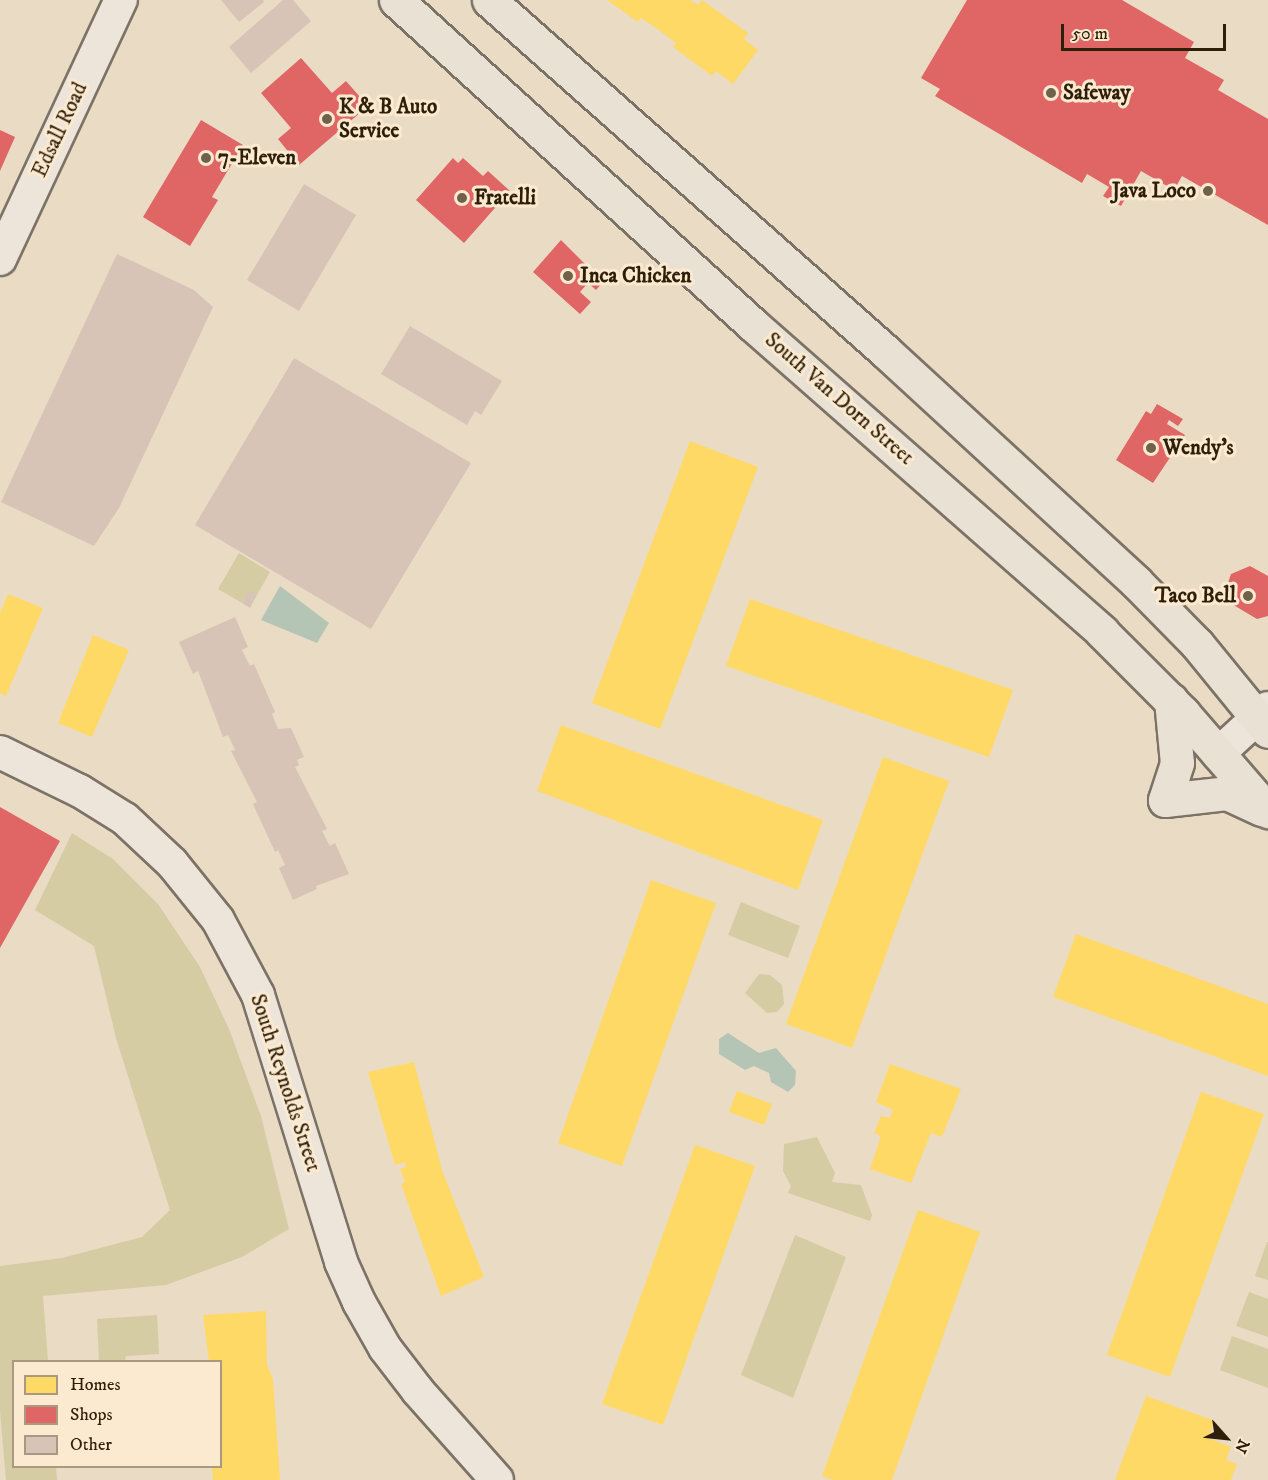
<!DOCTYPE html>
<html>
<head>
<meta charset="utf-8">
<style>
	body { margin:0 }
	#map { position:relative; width:1268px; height:1480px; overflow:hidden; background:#eadbc5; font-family:"IM FELL DW Pica",serif }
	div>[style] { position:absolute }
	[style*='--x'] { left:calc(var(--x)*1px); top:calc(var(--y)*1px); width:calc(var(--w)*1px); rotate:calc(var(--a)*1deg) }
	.green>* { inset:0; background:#d5cca4 }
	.water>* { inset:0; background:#b5c5b5 }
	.homes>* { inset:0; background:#ffd966 }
	.shops>* { inset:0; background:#e06666 }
	.building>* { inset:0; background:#d8c4b6 }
	.roads { filter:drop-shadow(2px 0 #7c7265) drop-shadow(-2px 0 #7c7265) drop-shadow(0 2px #7c7265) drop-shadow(0 -2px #7c7265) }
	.secondary>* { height:32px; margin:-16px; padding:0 16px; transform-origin:16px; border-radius:16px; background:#ede5da }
	.primary>* { height:33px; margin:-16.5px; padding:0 16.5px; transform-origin:16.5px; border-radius:16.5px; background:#e9e1d4 }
	.dots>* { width:16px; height:16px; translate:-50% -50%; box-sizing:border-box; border:3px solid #fbead0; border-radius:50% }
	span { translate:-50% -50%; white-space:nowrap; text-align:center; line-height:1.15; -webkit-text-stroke:6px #fbead0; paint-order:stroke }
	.poi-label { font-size:21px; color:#2e1f0a; font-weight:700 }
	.left { translate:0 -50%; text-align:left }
	.right { translate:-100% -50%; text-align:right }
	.street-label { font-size:21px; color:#2e1f0a }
	.legend { position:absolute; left:12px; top:1360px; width:210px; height:108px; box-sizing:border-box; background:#fbead0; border:2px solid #a99981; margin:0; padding:8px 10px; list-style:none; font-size:18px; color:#2e1f0a }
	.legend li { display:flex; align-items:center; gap:12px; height:30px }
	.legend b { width:30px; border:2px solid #a99981 }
	.north { position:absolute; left:1196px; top:1408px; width:60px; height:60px; -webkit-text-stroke:4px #fbead0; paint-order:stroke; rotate:117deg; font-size:16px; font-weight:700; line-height:24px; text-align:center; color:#2e1f0a }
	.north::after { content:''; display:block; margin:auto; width:21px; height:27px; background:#2e1f0a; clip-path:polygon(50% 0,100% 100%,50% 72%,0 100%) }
	.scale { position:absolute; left:1061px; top:24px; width:165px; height:27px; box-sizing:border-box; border:3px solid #2e1f0a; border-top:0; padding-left:8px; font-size:18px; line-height:21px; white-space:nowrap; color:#2e1f0a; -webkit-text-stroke:4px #fbead0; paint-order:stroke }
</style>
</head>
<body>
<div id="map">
	<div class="green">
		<i style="clip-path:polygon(239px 553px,270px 572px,257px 595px,249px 591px,242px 603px,218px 589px)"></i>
		<i style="clip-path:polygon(72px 833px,113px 859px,158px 904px,200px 967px,229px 1029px,261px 1116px,289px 1229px,242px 1257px,166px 1285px,43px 1296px,48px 1361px,14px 1362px,14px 1466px,56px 1467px,57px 1480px,6px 1480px,0 1411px,0 1266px,62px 1258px,142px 1237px,170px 1210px,116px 1038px,94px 946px,35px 910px)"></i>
		<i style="clip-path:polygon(741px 902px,800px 926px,788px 958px,728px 935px)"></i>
		<i style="clip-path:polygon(759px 974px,770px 975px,782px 985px,784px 1004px,777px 1012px,767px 1013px,745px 993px)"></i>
		<i style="clip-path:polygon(817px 1137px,835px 1173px,832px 1182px,861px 1185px,872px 1215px,870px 1221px,788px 1193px,791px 1186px,783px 1171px,784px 1144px)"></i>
		<i style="clip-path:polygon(795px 1235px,846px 1257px,793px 1398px,741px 1375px)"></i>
		<i style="clip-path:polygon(1267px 1242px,1268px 1242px,1268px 1280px,1255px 1276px)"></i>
		<i style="clip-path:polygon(1249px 1292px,1268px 1299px,1268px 1337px,1236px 1326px)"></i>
		<i style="clip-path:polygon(157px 1315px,159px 1354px,126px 1356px,125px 1361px,99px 1361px,97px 1319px)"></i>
		<i style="clip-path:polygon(1232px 1336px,1268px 1349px,1268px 1388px,1220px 1370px)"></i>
	</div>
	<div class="water">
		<i style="clip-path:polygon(280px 586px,329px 623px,317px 643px,261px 620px)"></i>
		<i style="clip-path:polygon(728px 1033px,759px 1053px,776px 1048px,796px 1071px,795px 1085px,788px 1092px,771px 1082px,769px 1073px,754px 1066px,745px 1070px,719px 1054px,719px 1039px)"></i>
	</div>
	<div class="homes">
		<i style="clip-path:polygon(607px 0,690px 0,698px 5px,702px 0,748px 33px,744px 39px,758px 50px,733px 84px,716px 71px,712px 76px,673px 47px,676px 43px,659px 30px,641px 18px,638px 22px)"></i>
		<i style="clip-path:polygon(690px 441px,758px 467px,660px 729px,592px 703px)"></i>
		<i style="clip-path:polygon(8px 594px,43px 608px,6px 696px,0 693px,0 613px)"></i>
		<i style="clip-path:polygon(750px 599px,1013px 690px,989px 757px,726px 666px)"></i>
		<i style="clip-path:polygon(93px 635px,129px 650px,92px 737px,58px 723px)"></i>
		<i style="clip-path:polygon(561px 725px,823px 820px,798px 890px,537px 791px)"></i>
		<i style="clip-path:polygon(883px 757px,949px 781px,852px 1048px,786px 1024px)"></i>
		<i style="clip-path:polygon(651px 880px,716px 903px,622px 1166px,558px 1143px)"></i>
		<i style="clip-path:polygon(1076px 934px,1268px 1004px,1268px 1076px,1053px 997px)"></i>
		<i style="clip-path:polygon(414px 1062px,442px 1170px,484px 1277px,441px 1296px,401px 1184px,405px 1182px,400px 1169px,406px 1167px,405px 1162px,395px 1165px,368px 1072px)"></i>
		<i style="clip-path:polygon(890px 1064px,961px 1089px,942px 1137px,931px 1133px,911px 1183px,870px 1169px,881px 1136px,874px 1133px,881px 1116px,890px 1118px,893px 1110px,876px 1102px)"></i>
		<i style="clip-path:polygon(737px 1091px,772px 1104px,764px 1125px,729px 1112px)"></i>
		<i style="clip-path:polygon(1201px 1092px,1264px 1114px,1170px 1377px,1107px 1355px)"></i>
		<i style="clip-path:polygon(695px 1145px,755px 1166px,663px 1425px,602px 1404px)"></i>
		<i style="clip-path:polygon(918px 1210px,980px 1232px,892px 1480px,833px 1480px,822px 1476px)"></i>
		<i style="clip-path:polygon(266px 1311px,267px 1365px,273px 1379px,280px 1480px,213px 1480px,212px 1467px,220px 1467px,220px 1362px,209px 1362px,203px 1315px)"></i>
		<i style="clip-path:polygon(1146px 1396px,1215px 1421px,1208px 1438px,1231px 1447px,1226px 1460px,1237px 1464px,1231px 1480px,1115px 1480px)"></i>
	</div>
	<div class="shops">
		<i style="clip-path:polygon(967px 0,1122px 0,1194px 42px,1185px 58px,1224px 80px,1218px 90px,1268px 119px,1268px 225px,1182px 176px,1174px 190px,1141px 171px,1121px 206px,1103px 196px,1109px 187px,1087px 174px,1082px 183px,935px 96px,940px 89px,921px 78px)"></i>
		<i style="clip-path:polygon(301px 58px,332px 93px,346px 81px,368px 106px,299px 165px,278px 139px,291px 128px,261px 93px)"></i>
		<i style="clip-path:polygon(201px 120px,243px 145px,212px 197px,218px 200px,190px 246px,143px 217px)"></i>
		<i style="clip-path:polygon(0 130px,15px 137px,0 171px)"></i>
		<i style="clip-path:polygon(453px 158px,458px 163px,463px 158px,483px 176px,488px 171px,510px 191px,464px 243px,416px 200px)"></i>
		<i style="clip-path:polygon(561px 240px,603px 282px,596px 290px,588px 283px,580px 292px,591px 302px,580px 314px,533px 272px)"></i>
		<i style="clip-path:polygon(1157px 404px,1183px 419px,1178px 426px,1169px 420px,1167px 424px,1185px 435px,1153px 483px,1116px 460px,1146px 411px,1151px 414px)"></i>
		<i style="clip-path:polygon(1250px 566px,1268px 576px,1268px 616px,1257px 619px,1230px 603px,1226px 589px,1231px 574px)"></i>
		<i style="clip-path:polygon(0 807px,60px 841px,0 948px)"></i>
	</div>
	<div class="building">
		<i style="clip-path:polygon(221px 0,263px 0,264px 2px,239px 22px)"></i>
		<i style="clip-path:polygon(283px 0,293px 0,311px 21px,251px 73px,229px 47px)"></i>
		<i style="clip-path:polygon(304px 184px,356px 215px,299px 311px,247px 280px)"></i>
		<i style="clip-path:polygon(117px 254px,194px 290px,213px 307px,119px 508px,94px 546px,1px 502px)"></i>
		<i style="clip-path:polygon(410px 326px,502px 381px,481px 415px,475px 411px,467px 425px,381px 374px)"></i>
		<i style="clip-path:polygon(294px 358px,471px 463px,371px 629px,195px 525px)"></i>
		<i style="clip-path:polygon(249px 590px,257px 595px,250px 608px,242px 603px)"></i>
		<i style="clip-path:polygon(235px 617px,248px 647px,242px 650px,250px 666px,254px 664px,275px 712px,272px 714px,278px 729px,291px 728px,304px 757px,297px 760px,299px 765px,295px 767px,327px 829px,322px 831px,330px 846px,335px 843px,349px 874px,316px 886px,317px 889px,293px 900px,279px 868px,285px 865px,278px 850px,275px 852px,253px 804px,257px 802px,231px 751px,235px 750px,228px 735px,223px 737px,198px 671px,193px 674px,179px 642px)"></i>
	</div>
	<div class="roads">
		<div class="secondary">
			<i style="--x:0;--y:259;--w:286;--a:-65"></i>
			<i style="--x:0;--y:752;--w:89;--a:26"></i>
			<i style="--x:80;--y:791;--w:53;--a:31.9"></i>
			<i style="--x:125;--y:819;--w:64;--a:43.1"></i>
			<i style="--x:172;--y:863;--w:73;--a:51.1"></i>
			<i style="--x:218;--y:920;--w:85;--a:61.9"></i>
			<i style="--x:258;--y:995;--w:280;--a:72.7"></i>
			<i style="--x:341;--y:1262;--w:44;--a:65.8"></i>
			<i style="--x:359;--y:1302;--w:53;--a:60.5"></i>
			<i style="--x:385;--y:1348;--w:54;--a:52.5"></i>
			<i style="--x:418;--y:1391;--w:119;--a:48.4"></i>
			<i style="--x:1218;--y:754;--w:68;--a:-42.6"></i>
		</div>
		<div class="primary">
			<i style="--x:396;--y:0;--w:481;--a:42.3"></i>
			<i style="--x:752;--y:324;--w:466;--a:41.3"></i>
			<i style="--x:1102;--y:632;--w:115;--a:45"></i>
			<i style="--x:1183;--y:713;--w:130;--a:49.1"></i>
			<i style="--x:489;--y:0;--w:529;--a:41.55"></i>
			<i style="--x:885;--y:351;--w:341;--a:42.6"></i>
			<i style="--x:1136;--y:582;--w:87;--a:45.5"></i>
			<i style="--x:1197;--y:644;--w:112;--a:50.8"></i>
			<i style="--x:1171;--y:700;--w:63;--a:84.6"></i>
			<i style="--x:1177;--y:763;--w:39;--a:108"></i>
			<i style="--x:1165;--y:800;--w:62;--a:-6.4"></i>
			<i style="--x:1227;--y:793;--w:38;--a:25"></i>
		</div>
	</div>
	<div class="dots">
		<i style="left:1051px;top:93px;background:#70614b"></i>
		<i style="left:327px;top:119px;background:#70614b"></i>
		<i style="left:206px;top:158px;background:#70614b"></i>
		<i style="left:1208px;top:191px;background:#70614b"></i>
		<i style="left:462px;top:198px;background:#70614b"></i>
		<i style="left:568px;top:276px;background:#70614b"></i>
		<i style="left:1151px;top:448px;background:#70614b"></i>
		<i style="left:1248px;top:596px;background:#70614b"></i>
	</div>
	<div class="poi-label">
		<span class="left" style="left:1063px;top:93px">Safeway</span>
		<span class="left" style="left:339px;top:119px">K &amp; B Auto<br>Service</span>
		<span class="left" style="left:218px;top:158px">7-Eleven</span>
		<span class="right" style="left:1196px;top:191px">Java Loco</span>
		<span class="left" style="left:474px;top:198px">Fratelli</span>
		<span class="left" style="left:580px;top:276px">Inca Chicken</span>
		<span class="left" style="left:1163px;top:448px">Wendy's</span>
		<span class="right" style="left:1236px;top:596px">Taco Bell</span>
	</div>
	<div class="street-label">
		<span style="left:60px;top:130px;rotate:-65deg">Edsall Road</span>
		<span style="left:839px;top:399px;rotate:41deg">South Van Dorn Street</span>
		<span style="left:285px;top:1083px;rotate:72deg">South Reynolds Street</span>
	</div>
	<ul class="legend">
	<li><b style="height:16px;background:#ffd966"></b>Homes</li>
	<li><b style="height:16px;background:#e06666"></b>Shops</li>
	<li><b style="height:16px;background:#d8c4b6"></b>Other</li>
	</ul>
	<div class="north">N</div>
	<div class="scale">50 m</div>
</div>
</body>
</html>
